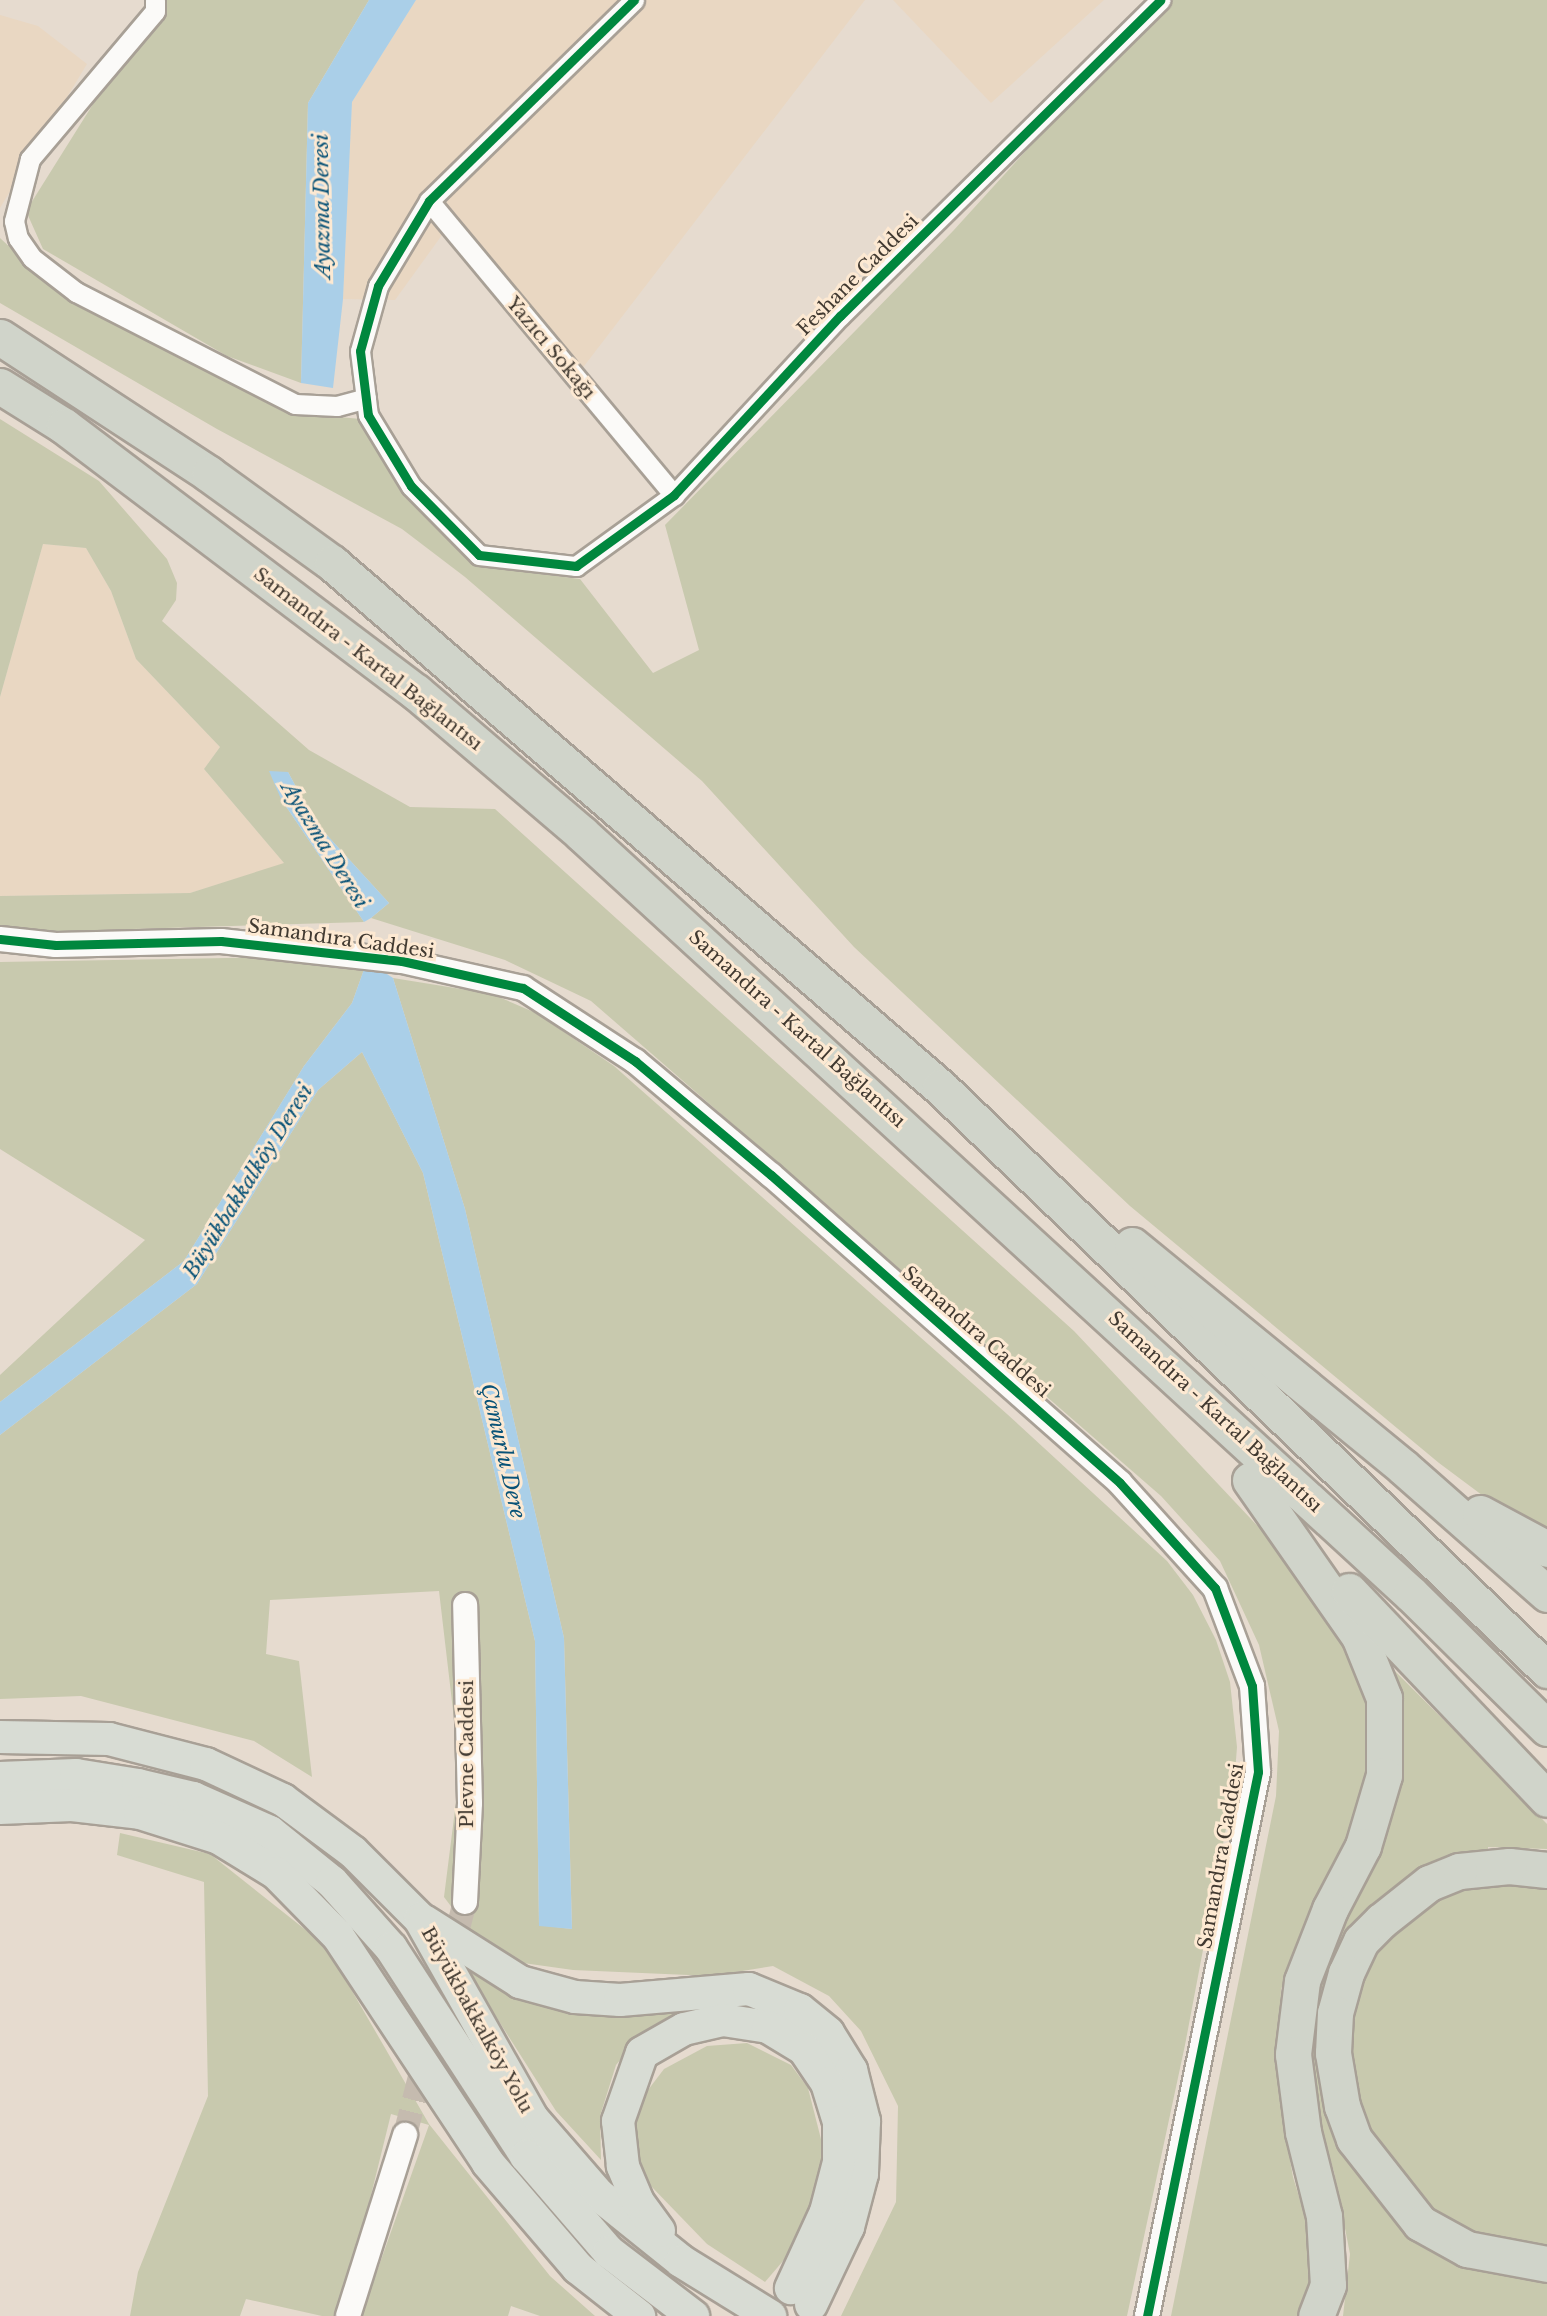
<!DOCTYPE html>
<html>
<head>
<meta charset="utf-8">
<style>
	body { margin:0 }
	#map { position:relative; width:1547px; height:2316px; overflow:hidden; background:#e6dbcf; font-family:"Libre Baskerville",serif }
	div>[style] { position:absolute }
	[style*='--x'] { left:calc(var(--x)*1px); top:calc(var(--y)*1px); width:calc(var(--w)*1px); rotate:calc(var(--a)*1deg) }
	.built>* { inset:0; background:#e9d7c2 }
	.green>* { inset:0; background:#c8c9ae }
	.water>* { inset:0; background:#aacfe8 }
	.tertiary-tunnel>* { height:24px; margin-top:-12px; transform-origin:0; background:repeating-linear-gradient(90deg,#c5bbaf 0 24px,transparent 0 36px) }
	.roads { filter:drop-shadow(2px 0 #a8a096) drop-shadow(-2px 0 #a8a096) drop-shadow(0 2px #a8a096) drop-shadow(0 -2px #a8a096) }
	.minor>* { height:19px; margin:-9.5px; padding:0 9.5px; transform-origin:9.5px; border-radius:9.5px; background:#fbfaf8 }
	.tertiary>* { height:24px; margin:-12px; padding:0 12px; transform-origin:12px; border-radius:12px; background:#fbfaf8 }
	.trunk>* { height:32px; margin:-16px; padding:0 16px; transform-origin:16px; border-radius:16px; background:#d8dcd4 }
	.motorway>* { height:35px; margin:-17.5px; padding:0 17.5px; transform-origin:17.5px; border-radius:17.5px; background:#d0d4ca }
	.cycleway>* { height:9px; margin:-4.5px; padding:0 4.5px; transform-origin:4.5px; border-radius:4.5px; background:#00873e }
	span { translate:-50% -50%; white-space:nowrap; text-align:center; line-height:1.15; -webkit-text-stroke:6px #fde9d2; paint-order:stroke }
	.street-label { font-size:19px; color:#413930 }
	.water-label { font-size:21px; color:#085277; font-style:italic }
</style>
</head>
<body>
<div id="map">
	<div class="built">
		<i style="clip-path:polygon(416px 0,865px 0,578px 374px,450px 224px,395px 300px,343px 299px,352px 102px)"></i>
		<i style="clip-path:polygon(893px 0,1104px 0,991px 103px)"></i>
		<i style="clip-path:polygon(0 15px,38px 26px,87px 64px,0 208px)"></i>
		<i style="clip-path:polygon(43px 544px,86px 548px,111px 591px,136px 659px,220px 747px,204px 769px,285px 864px,190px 893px,0 896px,0 697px)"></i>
	</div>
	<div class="green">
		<i style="clip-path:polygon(166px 0,369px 0,308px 103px,301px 383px,227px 356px,43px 249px,26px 211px,110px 77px)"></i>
		<i style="clip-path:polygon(1163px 0,1547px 0,1547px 1528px,1494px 1504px,1439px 1463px,1130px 1206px,854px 947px,702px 781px,465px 577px,402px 529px,217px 429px,0 303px,0 238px,55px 289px,284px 412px,361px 419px,401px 486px,478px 566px,580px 579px,653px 673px,699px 650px,665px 525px,953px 231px)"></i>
		<i style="clip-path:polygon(0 419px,99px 481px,167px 559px,177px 583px,176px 600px,162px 621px,309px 750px,410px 807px,495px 809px,1074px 1331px,1283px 1553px,1346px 1630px,1366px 1690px,1371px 1753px,1356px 1821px,1281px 1989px,1279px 2095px,1293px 2177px,1310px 2232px,1310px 2288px,1299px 2316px,1171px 2316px,1276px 1796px,1279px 1731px,1259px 1645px,1220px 1561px,1161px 1496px,591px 1001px,505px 960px,371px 918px,389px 903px,315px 822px,288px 772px,281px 799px,364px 922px,0 933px,0 896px,190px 893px,284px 863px,204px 769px,220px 747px,136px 659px,111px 591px,86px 548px,43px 544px,0 697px)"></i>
		<i style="clip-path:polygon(292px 957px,367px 961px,352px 1003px,304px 1066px,184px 1261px,0 1402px,0 1375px,145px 1240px,0 1149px,0 962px)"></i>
		<i style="clip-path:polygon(393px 978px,492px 994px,536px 1013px,614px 1066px,1007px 1414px,1167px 1561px,1193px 1595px,1216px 1640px,1230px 1682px,1237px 1747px,1234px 1786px,1185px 2045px,1127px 2316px,841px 2316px,896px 2202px,898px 2106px,861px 2031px,829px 1996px,773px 1966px,711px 1976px,573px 1970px,516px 1962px,468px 1929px,444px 1897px,460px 1770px,439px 1591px,270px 1600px,266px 1654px,299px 1661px,312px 1777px,254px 1741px,81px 1696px,0 1699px,0 1435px,197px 1284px,318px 1090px,362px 1052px,423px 1173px,535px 1641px,539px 1925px,572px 1929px,564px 1638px,465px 1209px)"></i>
		<i style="clip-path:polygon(1386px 1662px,1547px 1824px,1547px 1849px,1488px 1847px,1488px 1854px,1355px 1928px,1343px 2148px,1379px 2200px,1419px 2239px,1466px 2264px,1547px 2279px,1547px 2316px,1343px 2316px,1350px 2254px,1334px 2172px,1308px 2082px,1314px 1989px,1399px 1788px,1401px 1732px)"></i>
		<i style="clip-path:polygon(evenodd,120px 1833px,210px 1854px,326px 1946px,429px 2124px,550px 2276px,595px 2316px,540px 2316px,511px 2306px,508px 2316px,322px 2316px,246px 2299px,240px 2316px,130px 2316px,138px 2272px,208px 2096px,204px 1882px,117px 1855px,120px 1833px,391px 2114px,429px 2125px,376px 2274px,354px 2264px,391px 2114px)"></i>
		<i style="clip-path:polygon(1501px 1877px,1547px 1882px,1547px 2250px,1479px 2241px,1425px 2210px,1357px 2114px,1348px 2029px,1357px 1987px,1379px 1946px,1410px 1915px,1451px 1888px)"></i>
		<i style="clip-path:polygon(467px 1971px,530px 2001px,580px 2012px,697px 2009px,630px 2048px,616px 2065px,600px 2116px,601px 2160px,556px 2111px)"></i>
		<i style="clip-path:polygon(747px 2043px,791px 2065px,808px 2088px,823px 2147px,813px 2215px,795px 2247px,765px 2282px,707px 2244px,649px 2184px,636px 2150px,635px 2122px,648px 2090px,664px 2069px,707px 2046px)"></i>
	</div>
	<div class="water">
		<i style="clip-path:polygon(369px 0,416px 0,352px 102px,343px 299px,333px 388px,301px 383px,308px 103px)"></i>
		<i style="clip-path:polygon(269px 771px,288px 772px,315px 822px,389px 903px,371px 918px,364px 922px,281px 799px)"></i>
		<i style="clip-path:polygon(367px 961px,393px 978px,465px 1209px,564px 1638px,572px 1929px,539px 1926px,535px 1641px,423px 1173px,362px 1052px,318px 1090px,197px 1284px,0 1435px,0 1402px,184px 1261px,304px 1066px,352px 1003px)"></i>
	</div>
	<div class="tertiary-tunnel">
		<i style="--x:405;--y:2135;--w:241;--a:-75.6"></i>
	</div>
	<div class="roads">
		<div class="minor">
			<i style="--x:155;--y:0;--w:11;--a:90"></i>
			<i style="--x:155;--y:11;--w:194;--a:130.2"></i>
			<i style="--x:30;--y:159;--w:64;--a:104.5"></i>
			<i style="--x:14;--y:221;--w:17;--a:77"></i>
			<i style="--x:18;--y:238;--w:24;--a:55"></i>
			<i style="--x:32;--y:258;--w:56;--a:37.7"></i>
			<i style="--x:76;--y:292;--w:246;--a:27.1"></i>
			<i style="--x:295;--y:404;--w:42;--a:2.7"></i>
			<i style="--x:337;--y:406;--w:30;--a:-15"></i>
			<i style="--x:634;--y:0;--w:287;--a:135.6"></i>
			<i style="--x:429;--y:201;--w:99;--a:121"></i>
			<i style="--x:378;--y:286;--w:67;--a:105.5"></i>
			<i style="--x:360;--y:351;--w:64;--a:82.9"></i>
			<i style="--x:368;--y:415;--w:83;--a:58.8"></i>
			<i style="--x:411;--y:486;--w:97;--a:45.4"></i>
			<i style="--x:479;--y:555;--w:98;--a:6.5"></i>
			<i style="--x:576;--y:566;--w:121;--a:-35.9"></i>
			<i style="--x:674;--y:495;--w:244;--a:-47.2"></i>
			<i style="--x:840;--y:316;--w:450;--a:-44.6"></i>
			<i style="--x:429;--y:201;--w:383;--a:50.2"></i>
		</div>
		<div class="tertiary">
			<i style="--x:0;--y:939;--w:56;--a:6.1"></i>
			<i style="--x:56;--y:945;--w:165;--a:-1.4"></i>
			<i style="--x:221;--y:941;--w:182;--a:6.3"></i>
			<i style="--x:402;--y:961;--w:124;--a:12.6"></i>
			<i style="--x:523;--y:988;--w:134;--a:33.1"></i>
			<i style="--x:635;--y:1061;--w:177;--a:40"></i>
			<i style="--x:771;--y:1175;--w:465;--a:41.4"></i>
			<i style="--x:1120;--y:1483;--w:142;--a:47.9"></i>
			<i style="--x:1215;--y:1588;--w:105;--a:69.3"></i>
			<i style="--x:1252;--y:1686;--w:86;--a:86"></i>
			<i style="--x:1258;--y:1772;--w:555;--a:101.53"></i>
			<i style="--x:465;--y:1902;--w:99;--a:-87.1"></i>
			<i style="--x:470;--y:1803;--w:198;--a:-91.4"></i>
			<i style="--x:348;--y:2316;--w:190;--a:-72.5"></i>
		</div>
		<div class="trunk">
			<i style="--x:0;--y:1737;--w:109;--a:1.1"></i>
			<i style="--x:109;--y:1739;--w:100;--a:14.5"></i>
			<i style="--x:206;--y:1764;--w:85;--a:25.1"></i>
			<i style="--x:283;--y:1800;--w:87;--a:36.6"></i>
			<i style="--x:353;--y:1852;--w:95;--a:45"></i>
			<i style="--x:420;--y:1919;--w:228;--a:60.6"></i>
			<i style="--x:532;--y:2118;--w:102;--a:49"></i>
			<i style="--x:599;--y:2195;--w:105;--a:38.8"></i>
			<i style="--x:681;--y:2261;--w:105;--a:31.7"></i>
			<i style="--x:0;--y:1778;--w:76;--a:-2.3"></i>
			<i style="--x:76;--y:1775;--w:63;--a:9.2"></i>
			<i style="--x:138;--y:1785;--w:57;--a:13.3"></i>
			<i style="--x:193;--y:1798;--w:84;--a:23.8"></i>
			<i style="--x:270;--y:1832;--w:80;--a:38.9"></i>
			<i style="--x:332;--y:1882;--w:89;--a:48.2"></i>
			<i style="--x:391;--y:1948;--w:248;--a:57"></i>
			<i style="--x:526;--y:2156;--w:127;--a:49.2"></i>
			<i style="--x:609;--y:2252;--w:106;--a:37.3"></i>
			<i style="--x:0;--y:1808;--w:72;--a:-2.4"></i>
			<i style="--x:72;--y:1805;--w:68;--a:6.7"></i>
			<i style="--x:140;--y:1813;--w:83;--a:17.6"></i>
			<i style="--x:219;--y:1838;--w:67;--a:31.6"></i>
			<i style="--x:276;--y:1873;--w:88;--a:45.5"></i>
			<i style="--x:338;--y:1936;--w:272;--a:56.5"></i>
			<i style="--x:488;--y:2163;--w:138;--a:49.4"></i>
			<i style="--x:578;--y:2268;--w:78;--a:38.2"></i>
			<i style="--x:424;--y:1921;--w:114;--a:32.4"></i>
			<i style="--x:520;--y:1982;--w:57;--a:15.3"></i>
			<i style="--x:575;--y:1997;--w:45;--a:3.8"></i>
			<i style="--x:620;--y:2000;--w:129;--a:-4.9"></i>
			<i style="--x:749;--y:1989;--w:55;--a:22.4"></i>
			<i style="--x:800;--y:2010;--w:36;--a:39"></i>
			<i style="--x:828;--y:2033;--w:44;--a:58.1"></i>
			<i style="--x:851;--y:2070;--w:53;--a:75.7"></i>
			<i style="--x:864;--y:2121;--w:53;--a:92.2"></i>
			<i style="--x:862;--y:2174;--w:55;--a:104.8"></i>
			<i style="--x:848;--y:2227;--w:86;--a:115.4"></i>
			<i style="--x:659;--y:2231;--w:36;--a:-126"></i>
			<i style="--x:638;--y:2202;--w:39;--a:-113"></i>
			<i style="--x:623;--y:2166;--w:45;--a:-96.3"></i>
			<i style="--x:618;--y:2121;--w:72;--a:-70.6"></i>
			<i style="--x:642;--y:2053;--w:48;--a:-29.7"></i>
			<i style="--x:684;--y:2029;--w:40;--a:-13"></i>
			<i style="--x:723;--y:2020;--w:46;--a:8.8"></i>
			<i style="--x:768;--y:2027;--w:42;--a:31.4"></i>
			<i style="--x:804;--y:2049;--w:41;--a:55.9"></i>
			<i style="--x:827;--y:2083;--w:41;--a:72.9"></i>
			<i style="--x:839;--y:2122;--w:40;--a:90"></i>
			<i style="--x:839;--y:2162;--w:52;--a:104.6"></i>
			<i style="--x:826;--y:2212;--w:84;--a:114.7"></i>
		</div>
		<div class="motorway">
			<i style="--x:0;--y:337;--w:250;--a:33.2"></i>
			<i style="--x:209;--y:474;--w:152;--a:35.9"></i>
			<i style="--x:332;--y:563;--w:803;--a:40.76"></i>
			<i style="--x:940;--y:1087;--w:842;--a:43.84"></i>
			<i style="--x:0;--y:386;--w:75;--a:32"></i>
			<i style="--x:64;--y:426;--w:441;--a:37.1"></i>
			<i style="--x:416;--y:692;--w:217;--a:40.5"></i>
			<i style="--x:581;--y:833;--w:1126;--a:42.52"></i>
			<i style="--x:1411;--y:1594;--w:191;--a:44.6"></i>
			<i style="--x:1132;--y:1245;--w:350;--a:39.3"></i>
			<i style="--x:1403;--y:1467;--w:192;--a:41.4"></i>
			<i style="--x:1250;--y:1480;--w:190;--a:55.1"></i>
			<i style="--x:1359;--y:1636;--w:67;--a:68"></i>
			<i style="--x:1384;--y:1698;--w:77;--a:90"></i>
			<i style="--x:1384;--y:1775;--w:74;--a:106.5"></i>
			<i style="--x:1363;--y:1846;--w:71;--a:117.6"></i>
			<i style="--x:1330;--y:1909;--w:77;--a:111.3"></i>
			<i style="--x:1302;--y:1981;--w:74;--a:97"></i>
			<i style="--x:1293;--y:2054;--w:79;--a:82.7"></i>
			<i style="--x:1303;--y:2132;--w:87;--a:76"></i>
			<i style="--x:1324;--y:2216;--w:69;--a:86.7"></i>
			<i style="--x:1328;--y:2285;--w:33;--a:111"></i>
			<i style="--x:1480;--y:1513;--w:76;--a:28.2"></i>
			<i style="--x:1349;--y:1591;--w:287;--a:46.4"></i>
			<i style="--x:1547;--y:1870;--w:38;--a:-174"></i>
			<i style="--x:1509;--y:1866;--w:50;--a:174.3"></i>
			<i style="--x:1459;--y:1871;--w:32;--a:158"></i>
			<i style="--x:1429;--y:1883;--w:61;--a:141.6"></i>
			<i style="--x:1381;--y:1921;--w:28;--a:135"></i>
			<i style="--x:1361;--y:1941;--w:35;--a:115"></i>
			<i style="--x:1346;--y:1973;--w:41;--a:105.4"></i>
			<i style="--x:1335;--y:2013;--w:40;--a:92.9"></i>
			<i style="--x:1333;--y:2053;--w:54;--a:80.4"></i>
			<i style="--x:1342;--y:2106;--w:35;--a:70"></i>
			<i style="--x:1354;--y:2139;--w:107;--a:51.8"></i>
			<i style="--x:1420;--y:2223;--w:54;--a:29"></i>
			<i style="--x:1467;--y:2249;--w:81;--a:10.6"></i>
		</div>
	</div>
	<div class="cycleway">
		<i style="--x:634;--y:0;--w:287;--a:135.6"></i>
		<i style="--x:429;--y:201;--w:99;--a:121"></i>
		<i style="--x:378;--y:286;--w:67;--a:105.5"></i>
		<i style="--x:360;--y:351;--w:64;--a:82.9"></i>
		<i style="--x:368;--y:415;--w:83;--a:58.8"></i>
		<i style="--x:411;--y:486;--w:97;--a:45.4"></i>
		<i style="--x:479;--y:555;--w:98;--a:6.5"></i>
		<i style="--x:576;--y:566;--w:121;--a:-35.9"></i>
		<i style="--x:674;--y:495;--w:244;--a:-47.2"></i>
		<i style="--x:840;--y:316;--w:450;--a:-44.6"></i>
		<i style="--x:0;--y:939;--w:56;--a:6.1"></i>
		<i style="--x:56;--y:945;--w:165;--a:-1.4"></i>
		<i style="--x:221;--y:941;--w:182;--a:6.3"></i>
		<i style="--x:402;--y:961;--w:124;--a:12.6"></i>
		<i style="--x:523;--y:988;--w:134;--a:33.1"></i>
		<i style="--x:635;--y:1061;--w:177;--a:40"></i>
		<i style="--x:771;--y:1175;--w:465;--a:41.4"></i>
		<i style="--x:1120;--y:1483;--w:142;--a:47.9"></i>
		<i style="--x:1215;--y:1588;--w:105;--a:69.3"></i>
		<i style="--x:1252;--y:1686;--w:86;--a:86"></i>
		<i style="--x:1258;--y:1772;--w:555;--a:101.53"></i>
	</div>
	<div class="street-label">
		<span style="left:858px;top:275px;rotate:-45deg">Feshane Caddesi</span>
		<span style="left:551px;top:348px;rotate:50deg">Yazıcı Sokağı</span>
		<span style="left:368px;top:659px;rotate:38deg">Samandıra - Kartal Bağlantısı</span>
		<span style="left:341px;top:939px;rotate:8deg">Samandıra Caddesi</span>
		<span style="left:797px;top:1029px;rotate:42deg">Samandıra - Kartal Bağlantısı</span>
		<span style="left:976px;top:1332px;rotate:41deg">Samandıra Caddesi</span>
		<span style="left:1215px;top:1412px;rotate:43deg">Samandıra - Kartal Bağlantısı</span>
		<span style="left:467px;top:1754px;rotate:-90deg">Plevne Caddesi</span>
		<span style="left:1221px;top:1856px;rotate:-80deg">Samandıra Caddesi</span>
		<span style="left:477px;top:2020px;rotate:61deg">Büyükbakkalköy Yolu</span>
	</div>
	<div class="water-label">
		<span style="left:322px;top:206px;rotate:-91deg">Ayazma Deresi</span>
		<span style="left:325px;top:845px;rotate:58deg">Ayazma Deresi</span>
		<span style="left:248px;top:1181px;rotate:-58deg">Büyükbakkalköy Deresi</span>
		<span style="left:503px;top:1451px;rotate:77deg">Çamurlu Dere</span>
	</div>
</div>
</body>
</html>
